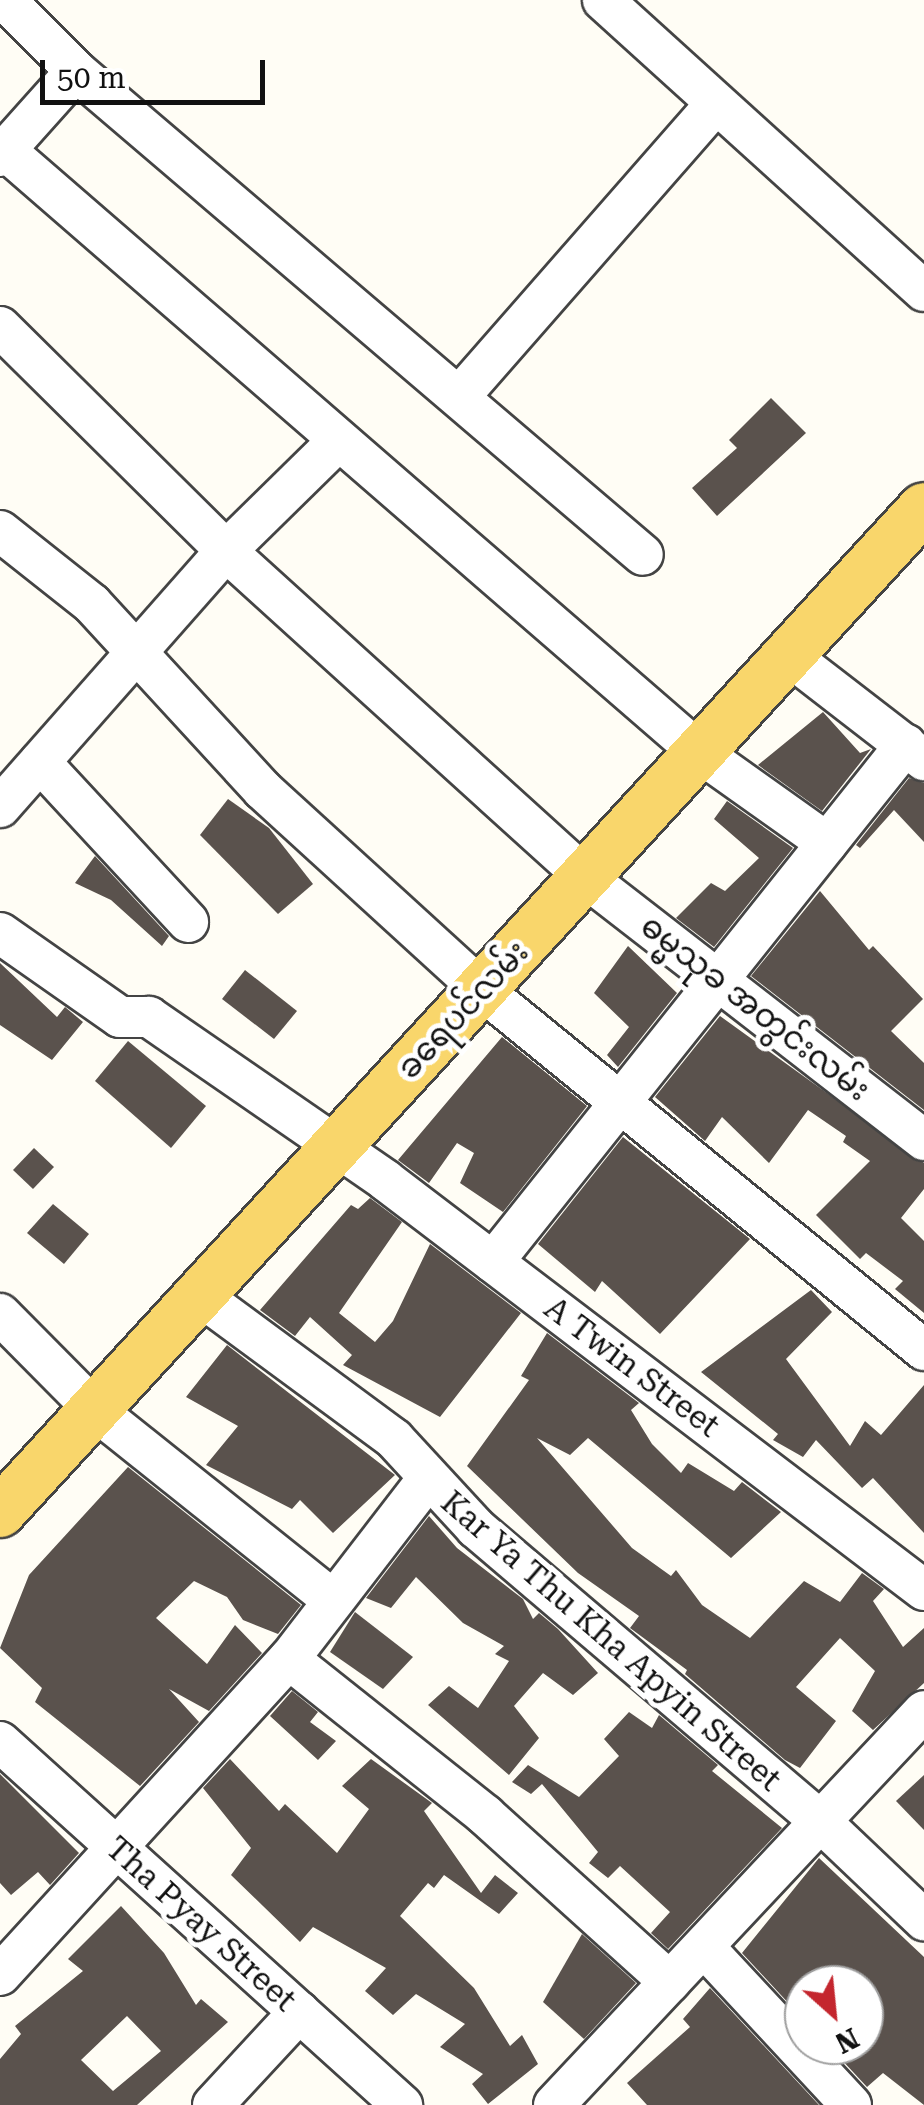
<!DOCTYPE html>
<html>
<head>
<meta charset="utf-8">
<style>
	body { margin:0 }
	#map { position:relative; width:924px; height:2105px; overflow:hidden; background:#fffdf5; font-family:"Roboto Serif","Noto Sans Myanmar",serif }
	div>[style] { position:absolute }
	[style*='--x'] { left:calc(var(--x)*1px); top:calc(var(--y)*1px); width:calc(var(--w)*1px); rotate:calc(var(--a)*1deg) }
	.building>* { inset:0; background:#5a524d }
	.roads { filter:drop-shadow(2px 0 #444) drop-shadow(-2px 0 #444) drop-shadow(0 2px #444) drop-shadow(0 -2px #444) }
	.minor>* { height:40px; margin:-20px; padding:0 20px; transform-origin:20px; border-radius:20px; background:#fff }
	.major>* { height:50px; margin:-25px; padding:0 25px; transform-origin:25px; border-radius:25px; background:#f9d66b }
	span { translate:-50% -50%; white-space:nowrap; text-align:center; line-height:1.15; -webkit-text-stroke:10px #fff; paint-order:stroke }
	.street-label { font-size:32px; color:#111 }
	.north { position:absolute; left:784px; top:1965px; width:100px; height:100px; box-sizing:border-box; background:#fff; border:2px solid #a0a0a0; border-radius:50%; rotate:153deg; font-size:28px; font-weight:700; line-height:40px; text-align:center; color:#111 }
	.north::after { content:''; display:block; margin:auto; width:35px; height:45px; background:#c4262e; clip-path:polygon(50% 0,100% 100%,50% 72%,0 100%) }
	.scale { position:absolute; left:40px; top:60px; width:225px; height:45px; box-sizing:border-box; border:5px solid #111; border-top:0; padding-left:12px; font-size:30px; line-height:35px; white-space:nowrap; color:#111; -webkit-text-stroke:8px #fff; paint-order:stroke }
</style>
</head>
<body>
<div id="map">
	<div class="building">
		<i style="clip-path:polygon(771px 398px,806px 433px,717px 516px,692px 488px,737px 448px,729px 440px)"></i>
		<i style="clip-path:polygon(823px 712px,860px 753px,871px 749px,822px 811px,758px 765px)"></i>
		<i style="clip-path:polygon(909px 778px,924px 783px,924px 842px,894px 810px,860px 848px,856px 845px)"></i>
		<i style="clip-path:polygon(228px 799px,269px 828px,313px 884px,278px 914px,200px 835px)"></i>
		<i style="clip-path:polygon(727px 801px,793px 848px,714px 947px,676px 918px,711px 883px,725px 891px,759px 858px,714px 819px)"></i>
		<i style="clip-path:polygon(95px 856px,169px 936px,162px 946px,111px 900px,75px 883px)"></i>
		<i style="clip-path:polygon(820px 891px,869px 950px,873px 946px,923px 999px,891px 1031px,924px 1063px,924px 1110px,751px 976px)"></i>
		<i style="clip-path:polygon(628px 946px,677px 993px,618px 1067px,607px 1055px,629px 1027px,594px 993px)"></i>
		<i style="clip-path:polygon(0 963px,57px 1017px,65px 1007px,83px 1022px,52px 1060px,0 1025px)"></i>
		<i style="clip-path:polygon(245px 970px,297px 1011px,274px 1039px,222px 999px)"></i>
		<i style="clip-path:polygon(720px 1016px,924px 1163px,924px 1189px,901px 1218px,924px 1241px,924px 1313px,895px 1289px,903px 1281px,866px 1253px,860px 1259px,816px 1215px,870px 1161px,843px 1142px,846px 1136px,808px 1110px,769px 1163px,722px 1117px,705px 1141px,655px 1097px)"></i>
		<i style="clip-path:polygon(502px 1037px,587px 1106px,503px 1212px,460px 1183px,474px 1153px,457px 1143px,429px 1183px,398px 1160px)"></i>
		<i style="clip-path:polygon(128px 1041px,206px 1106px,171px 1148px,95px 1081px)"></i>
		<i style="clip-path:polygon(623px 1137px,750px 1239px,660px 1334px,602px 1281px,595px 1292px,538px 1244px)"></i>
		<i style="clip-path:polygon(34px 1148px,54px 1167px,33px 1189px,13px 1170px)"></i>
		<i style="clip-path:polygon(370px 1198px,402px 1222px,339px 1313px,375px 1342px,393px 1321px,430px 1244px,521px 1313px,440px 1417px,343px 1365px,352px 1355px,310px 1317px,295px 1336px,260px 1310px,351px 1205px,358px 1209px)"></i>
		<i style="clip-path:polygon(53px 1204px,89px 1234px,64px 1264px,27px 1233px)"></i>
		<i style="clip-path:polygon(811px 1290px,832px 1312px,786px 1359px,850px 1446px,865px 1421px,881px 1435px,924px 1385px,924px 1533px,873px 1478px,862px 1488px,816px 1440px,803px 1457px,773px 1440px,778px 1434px,701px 1372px)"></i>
		<i style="clip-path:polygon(547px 1333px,639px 1403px,631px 1410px,652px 1444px,681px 1473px,688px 1463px,734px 1491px,742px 1482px,781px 1512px,731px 1558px,588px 1438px,570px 1455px,537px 1438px,632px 1548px,671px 1576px,676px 1570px,702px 1605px,750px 1638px,804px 1581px,840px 1602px,862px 1573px,884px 1589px,873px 1601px,903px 1647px,924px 1628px,924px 1683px,873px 1730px,852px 1711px,875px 1671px,840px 1638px,796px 1687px,836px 1721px,800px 1768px,785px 1760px,685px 1674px,687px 1670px,630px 1628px,639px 1616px,578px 1573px,467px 1466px,529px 1380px,521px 1376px)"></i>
		<i style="clip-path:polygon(227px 1345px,395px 1475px,333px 1533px,300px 1500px,292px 1509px,206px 1465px,238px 1426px,186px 1397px)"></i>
		<i style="clip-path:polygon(128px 1467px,301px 1605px,278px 1634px,243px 1620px,227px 1597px,194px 1581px,156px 1618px,207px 1664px,235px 1625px,262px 1653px,209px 1711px,169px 1689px,199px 1722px,140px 1786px,35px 1702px,42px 1688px,0 1648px,29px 1575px)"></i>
		<i style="clip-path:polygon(429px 1516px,457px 1548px,523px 1599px,533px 1619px,539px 1613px,558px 1629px,598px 1673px,573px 1695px,543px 1673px,514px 1706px,539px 1738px,509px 1775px,428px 1705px,449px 1686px,478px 1708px,509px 1661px,495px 1654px,504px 1646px,463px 1623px,416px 1577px,391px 1608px,366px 1598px)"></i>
		<i style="clip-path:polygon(355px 1612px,413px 1657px,383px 1689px,330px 1652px)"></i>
		<i style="clip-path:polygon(292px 1691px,318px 1712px,310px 1722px,336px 1741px,318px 1760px,270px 1716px)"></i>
		<i style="clip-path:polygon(629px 1712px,652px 1728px,659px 1715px,718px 1765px,712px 1771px,782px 1828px,668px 1949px,651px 1933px,670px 1912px,620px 1866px,608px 1878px,589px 1863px,598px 1852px,542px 1784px,531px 1794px,512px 1782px,528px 1765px,579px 1797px,619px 1756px,604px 1739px)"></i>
		<i style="clip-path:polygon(230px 1759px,279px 1811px,285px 1804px,337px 1853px,369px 1809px,342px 1786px,371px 1759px,432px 1803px,424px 1811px,481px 1893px,495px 1875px,518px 1893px,499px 1914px,444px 1875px,434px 1888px,428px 1883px,400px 1916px,474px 1988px,510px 2046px,522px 2035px,538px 2064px,488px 2104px,472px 2084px,483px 2074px,440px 2047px,465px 2024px,416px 1994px,393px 2015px,365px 1991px,386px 1968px,313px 1927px,300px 1942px,231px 1875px,251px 1848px,203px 1788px)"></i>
		<i style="clip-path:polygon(0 1774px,79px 1853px,50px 1885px,38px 1872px,11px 1895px,0 1883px)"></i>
		<i style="clip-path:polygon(924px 1775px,924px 1830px,896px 1801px)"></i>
		<i style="clip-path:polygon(819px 1858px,924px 1957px,924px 2105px,883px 2073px,867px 2087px,828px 2045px,864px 2045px,864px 1985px,804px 1985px,804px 2020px,742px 1953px)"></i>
		<i style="clip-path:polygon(evenodd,121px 1906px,164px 1953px,196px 2005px,201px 1999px,228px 2022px,137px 2105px,0 2105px,0 2059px,21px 2034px,15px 2026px,83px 1971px,68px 1959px,121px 1906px,127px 2016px,161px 2051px,113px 2091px,81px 2060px,127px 2016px)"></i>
		<i style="clip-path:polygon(582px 1934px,636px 1983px,584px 2039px,543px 2002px)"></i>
		<i style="clip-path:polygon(710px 1988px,819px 2105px,647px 2105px,627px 2083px,690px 2027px,683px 2019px)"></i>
	</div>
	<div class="roads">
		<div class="minor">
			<i style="--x:603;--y:0;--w:433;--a:42.2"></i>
			<i style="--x:76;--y:71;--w:745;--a:40.48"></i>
			<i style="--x:5;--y:150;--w:919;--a:40.94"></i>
			<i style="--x:699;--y:752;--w:157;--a:35.4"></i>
			<i style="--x:0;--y:156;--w:114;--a:-48.2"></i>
			<i style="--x:76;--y:71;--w:100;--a:-135"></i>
			<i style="--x:0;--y:327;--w:318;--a:44.7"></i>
			<i style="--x:226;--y:551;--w:485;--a:42.2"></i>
			<i style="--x:585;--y:877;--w:429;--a:37.8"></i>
			<i style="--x:459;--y:397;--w:390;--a:-48.8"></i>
			<i style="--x:0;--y:531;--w:117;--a:38.4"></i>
			<i style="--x:92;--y:604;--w:253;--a:47.4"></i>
			<i style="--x:263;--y:790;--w:297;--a:42.4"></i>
			<i style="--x:482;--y:990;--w:570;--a:39.16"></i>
			<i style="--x:788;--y:655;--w:172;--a:37.7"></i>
			<i style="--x:40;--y:762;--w:218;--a:47.2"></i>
			<i style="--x:0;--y:807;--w:341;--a:-48.6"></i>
			<i style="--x:226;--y:551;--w:157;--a:-44.5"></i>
			<i style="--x:0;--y:933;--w:146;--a:35"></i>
			<i style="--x:120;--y:1017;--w:29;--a:0"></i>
			<i style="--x:149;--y:1017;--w:287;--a:34.6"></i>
			<i style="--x:385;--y:1180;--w:677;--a:37.26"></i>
			<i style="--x:493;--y:1262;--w:662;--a:-51.43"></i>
			<i style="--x:199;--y:1295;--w:242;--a:36.4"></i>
			<i style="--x:394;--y:1439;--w:121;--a:47.3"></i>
			<i style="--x:476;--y:1528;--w:452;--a:40.4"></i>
			<i style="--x:820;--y:1821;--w:144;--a:43.6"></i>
			<i style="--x:0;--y:1314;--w:135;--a:45.3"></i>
			<i style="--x:95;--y:1410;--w:305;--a:38.6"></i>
			<i style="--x:289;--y:1659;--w:251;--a:38.5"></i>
			<i style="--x:485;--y:1815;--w:249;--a:42.1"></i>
			<i style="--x:0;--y:1742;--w:542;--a:42.08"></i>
			<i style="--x:704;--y:1947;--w:216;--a:47.1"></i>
			<i style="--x:0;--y:1975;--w:428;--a:-47.6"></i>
			<i style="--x:289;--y:1659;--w:226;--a:-52.4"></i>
			<i style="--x:213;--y:2105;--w:127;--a:-47.2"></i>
			<i style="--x:554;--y:2105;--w:540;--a:-46.8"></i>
		</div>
		<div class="major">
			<i style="--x:0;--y:1512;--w:1364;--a:-47.38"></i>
		</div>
	</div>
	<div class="street-label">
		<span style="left:755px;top:1008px;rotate:38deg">ဓမ္မသုခ အတွင်းလမ်း</span>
		<span style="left:463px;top:1010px;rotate:-47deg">ခရေပင်လမ်း</span>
		<span style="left:632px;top:1367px;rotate:37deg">A Twin Street</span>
		<span style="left:611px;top:1641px;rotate:41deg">Kar Ya Thu Kha Apyin Street</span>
		<span style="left:201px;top:1924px;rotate:42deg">Tha Pyay Street</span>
	</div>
	<div class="north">N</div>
	<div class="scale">50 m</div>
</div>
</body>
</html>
